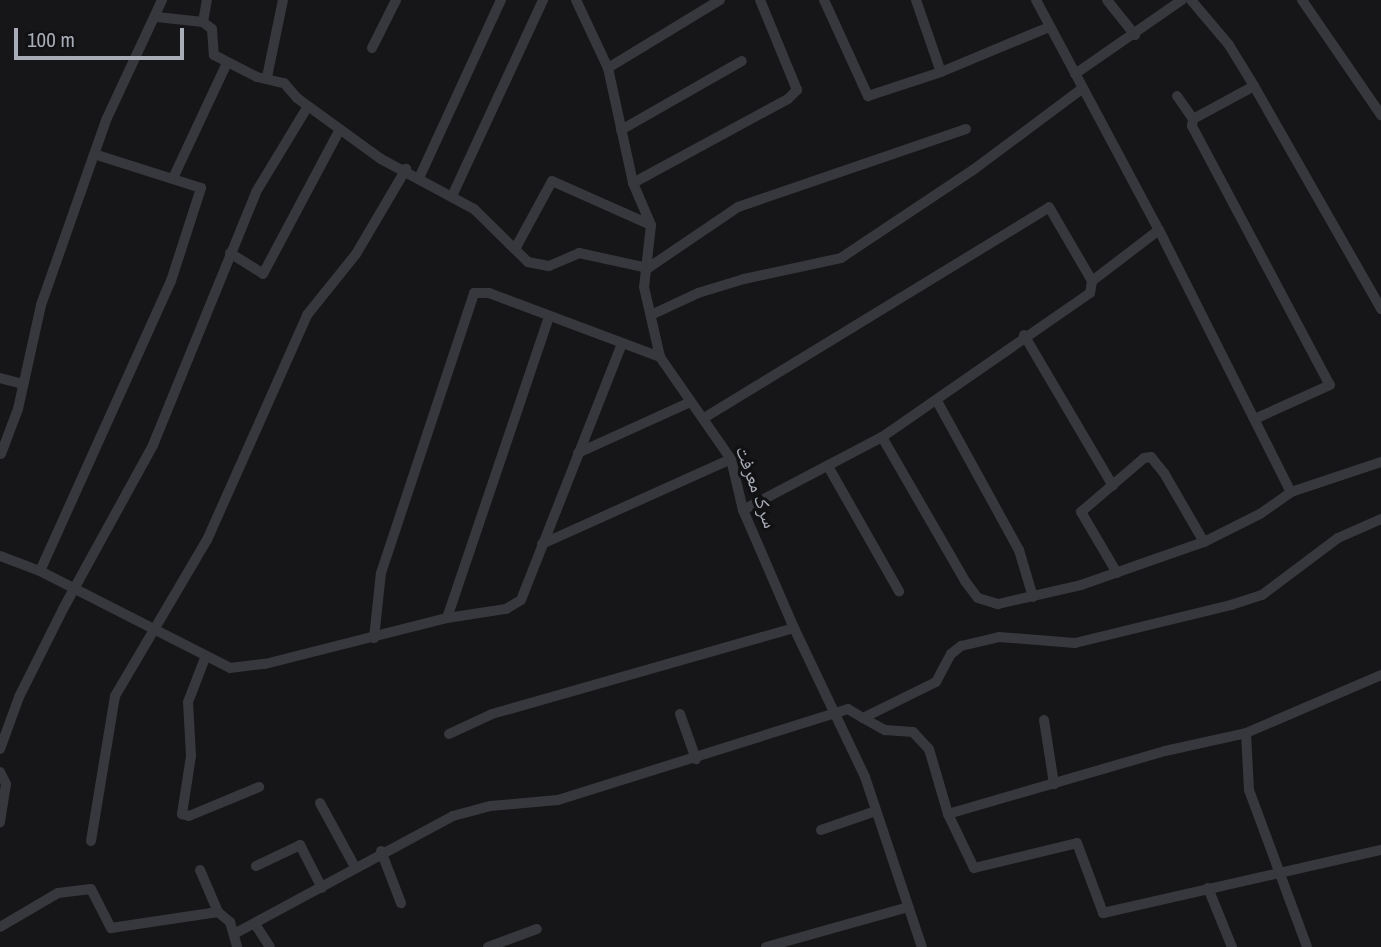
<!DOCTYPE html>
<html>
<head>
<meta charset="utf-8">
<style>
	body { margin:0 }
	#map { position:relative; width:1381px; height:947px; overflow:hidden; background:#161618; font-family:"Archivo Narrow","Noto Naskh Arabic",sans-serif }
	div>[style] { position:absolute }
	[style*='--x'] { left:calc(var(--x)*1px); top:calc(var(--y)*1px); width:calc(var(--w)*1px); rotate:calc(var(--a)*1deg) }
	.street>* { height:10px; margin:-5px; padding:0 5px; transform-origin:5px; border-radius:5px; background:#37383d }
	span { translate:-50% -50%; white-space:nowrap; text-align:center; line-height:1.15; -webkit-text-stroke:6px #111113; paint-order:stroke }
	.street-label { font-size:19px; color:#a8adb8 }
	.scale { position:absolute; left:14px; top:28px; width:170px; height:32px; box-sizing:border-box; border:4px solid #a8adb8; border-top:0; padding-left:9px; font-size:21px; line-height:24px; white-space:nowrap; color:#a8adb8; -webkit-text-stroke:5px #111113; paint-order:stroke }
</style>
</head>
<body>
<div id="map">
	<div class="street">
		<i style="--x:576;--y:0;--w:75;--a:64.8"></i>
		<i style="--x:608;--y:68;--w:118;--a:77.7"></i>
		<i style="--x:633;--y:183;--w:46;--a:66.8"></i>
		<i style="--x:651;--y:225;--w:62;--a:96.4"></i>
		<i style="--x:644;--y:287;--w:72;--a:77.1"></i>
		<i style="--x:660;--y:357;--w:124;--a:55.2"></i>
		<i style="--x:731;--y:459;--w:52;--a:76.8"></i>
		<i style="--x:743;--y:510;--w:129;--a:66.6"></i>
		<i style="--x:794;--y:628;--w:165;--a:64.5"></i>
		<i style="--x:865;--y:777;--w:179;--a:71.5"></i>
		<i style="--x:824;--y:0;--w:106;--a:65.4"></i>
		<i style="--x:868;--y:96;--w:77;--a:-18.2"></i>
		<i style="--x:941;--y:72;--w:117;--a:-22.6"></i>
		<i style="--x:916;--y:0;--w:76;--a:70.9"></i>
		<i style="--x:1036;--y:0;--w:261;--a:61.9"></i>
		<i style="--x:1159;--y:230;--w:293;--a:63.3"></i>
		<i style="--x:1107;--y:0;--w:45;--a:51.3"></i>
		<i style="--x:1191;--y:0;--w:59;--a:49.8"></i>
		<i style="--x:1229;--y:45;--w:48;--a:58.6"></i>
		<i style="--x:1254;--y:86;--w:257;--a:60.3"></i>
		<i style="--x:1302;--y:0;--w:140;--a:55.5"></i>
		<i style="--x:157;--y:17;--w:46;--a:6.2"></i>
		<i style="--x:203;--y:22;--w:11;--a:38"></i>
		<i style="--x:212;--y:29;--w:26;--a:86"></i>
		<i style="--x:214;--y:55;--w:48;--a:27.1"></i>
		<i style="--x:257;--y:77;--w:28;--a:13"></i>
		<i style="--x:284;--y:83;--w:20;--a:49"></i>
		<i style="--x:297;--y:98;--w:104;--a:36"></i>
		<i style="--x:381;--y:159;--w:106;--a:28.3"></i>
		<i style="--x:474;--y:209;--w:76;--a:44.5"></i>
		<i style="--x:528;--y:262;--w:21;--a:11"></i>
		<i style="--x:549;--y:266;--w:33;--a:-23"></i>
		<i style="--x:579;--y:253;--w:71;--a:12.3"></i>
		<i style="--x:648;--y:268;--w:109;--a:-34.1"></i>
		<i style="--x:738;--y:207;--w:241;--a:-18.9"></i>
		<i style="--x:203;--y:22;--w:22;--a:-80"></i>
		<i style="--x:372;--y:48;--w:54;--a:-63.4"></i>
		<i style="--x:608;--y:68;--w:131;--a:-31.3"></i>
		<i style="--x:1075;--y:74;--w:130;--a:-34.7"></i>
		<i style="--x:267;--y:77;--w:79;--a:-78.3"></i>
		<i style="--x:1254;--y:86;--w:69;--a:151.6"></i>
		<i style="--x:1193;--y:119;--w:7;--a:98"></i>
		<i style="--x:1192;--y:126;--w:293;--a:62"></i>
		<i style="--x:1330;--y:385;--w:80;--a:155.7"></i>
		<i style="--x:1177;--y:96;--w:28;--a:55"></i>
		<i style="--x:621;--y:130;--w:139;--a:-29.7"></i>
		<i style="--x:174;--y:176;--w:125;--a:-64.9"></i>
		<i style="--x:420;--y:176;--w:194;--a:-65.3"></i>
		<i style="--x:633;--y:183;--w:176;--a:-28.5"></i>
		<i style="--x:788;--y:99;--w:13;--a:-45"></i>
		<i style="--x:797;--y:90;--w:97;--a:-112.3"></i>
		<i style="--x:453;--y:194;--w:214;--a:-65.1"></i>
		<i style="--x:515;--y:249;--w:77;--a:-61.4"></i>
		<i style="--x:552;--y:181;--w:108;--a:24"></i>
		<i style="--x:230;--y:253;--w:39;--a:32"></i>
		<i style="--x:263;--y:274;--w:164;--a:-62"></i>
		<i style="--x:1092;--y:281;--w:84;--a:-37.3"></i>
		<i style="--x:651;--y:315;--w:52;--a:-25.1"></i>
		<i style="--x:698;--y:293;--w:48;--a:-16.9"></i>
		<i style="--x:744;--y:279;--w:99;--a:-12.2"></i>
		<i style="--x:841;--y:258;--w:159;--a:-33.7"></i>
		<i style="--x:973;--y:170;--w:137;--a:-36.7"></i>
		<i style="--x:1024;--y:335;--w:175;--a:59.5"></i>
		<i style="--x:0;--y:378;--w:23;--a:15"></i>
		<i style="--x:937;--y:401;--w:170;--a:61.2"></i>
		<i style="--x:1019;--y:550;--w:49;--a:73.4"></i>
		<i style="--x:704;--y:418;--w:404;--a:-31.4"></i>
		<i style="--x:1049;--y:207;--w:86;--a:59.8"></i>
		<i style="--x:1092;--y:281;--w:12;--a:99"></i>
		<i style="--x:1090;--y:293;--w:253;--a:145.3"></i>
		<i style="--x:882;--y:437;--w:157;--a:152.3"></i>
		<i style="--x:882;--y:437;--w:166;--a:60"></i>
		<i style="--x:965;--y:581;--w:21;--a:53"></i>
		<i style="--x:978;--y:598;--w:21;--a:17"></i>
		<i style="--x:998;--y:604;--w:85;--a:-12.9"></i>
		<i style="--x:1081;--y:585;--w:130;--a:-19.3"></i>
		<i style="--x:1204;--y:542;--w:63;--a:-26.6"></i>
		<i style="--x:1260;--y:514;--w:38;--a:-35"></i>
		<i style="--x:1291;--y:492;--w:95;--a:-18.4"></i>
		<i style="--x:578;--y:453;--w:121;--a:-24.4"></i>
		<i style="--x:1;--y:454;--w:48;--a:-69.3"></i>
		<i style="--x:18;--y:409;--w:107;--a:-77.5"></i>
		<i style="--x:41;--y:305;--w:198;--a:-70.6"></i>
		<i style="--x:107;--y:118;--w:130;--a:-65"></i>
		<i style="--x:829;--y:468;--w:142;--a:60.4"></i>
		<i style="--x:542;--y:544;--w:207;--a:-24.2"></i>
		<i style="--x:0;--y:556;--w:43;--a:20.6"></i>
		<i style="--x:40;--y:571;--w:213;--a:27"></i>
		<i style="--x:230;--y:668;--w:35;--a:-7"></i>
		<i style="--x:265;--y:664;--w:188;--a:-14.2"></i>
		<i style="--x:447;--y:618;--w:60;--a:-8.7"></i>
		<i style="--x:506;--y:609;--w:17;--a:-31"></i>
		<i style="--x:521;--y:600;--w:275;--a:-68.5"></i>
		<i style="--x:40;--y:571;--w:318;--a:-65.7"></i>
		<i style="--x:171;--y:281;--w:98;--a:-72.1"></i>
		<i style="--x:201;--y:188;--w:109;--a:-162.4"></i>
		<i style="--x:1117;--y:573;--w:71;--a:-120.5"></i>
		<i style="--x:1081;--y:512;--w:83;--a:-40.6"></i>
		<i style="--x:1144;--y:458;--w:7;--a:-8"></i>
		<i style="--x:1151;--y:457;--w:21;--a:51"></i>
		<i style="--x:1164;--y:473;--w:80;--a:59.9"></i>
		<i style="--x:447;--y:618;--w:319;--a:-71.3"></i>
		<i style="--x:374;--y:638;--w:65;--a:-83.9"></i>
		<i style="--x:381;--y:573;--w:295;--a:-71.6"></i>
		<i style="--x:474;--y:293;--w:15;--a:0"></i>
		<i style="--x:489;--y:293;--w:183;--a:20.5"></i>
		<i style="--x:205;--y:658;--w:47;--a:111.1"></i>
		<i style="--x:188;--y:702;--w:54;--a:86.8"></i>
		<i style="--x:191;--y:756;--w:59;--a:98.8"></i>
		<i style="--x:182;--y:814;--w:7;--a:16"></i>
		<i style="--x:189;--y:816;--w:76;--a:-22.5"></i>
		<i style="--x:680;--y:714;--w:48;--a:70.4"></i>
		<i style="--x:863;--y:718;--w:25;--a:29"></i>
		<i style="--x:885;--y:730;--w:28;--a:4"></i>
		<i style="--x:913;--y:732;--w:23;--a:47"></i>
		<i style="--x:929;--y:749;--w:68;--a:73.7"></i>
		<i style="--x:948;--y:814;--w:60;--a:64.3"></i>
		<i style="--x:974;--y:868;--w:106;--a:-13.6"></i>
		<i style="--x:1077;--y:843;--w:75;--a:69.6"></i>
		<i style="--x:1103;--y:913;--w:285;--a:-12.8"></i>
		<i style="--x:1044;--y:720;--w:65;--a:81.1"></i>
		<i style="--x:1246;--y:733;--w:57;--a:87"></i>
		<i style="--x:1249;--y:790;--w:167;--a:69.7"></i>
		<i style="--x:449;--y:734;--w:47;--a:-24.9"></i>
		<i style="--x:492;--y:714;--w:314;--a:-15.9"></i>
		<i style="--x:0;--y:749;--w:55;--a:-69.9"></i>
		<i style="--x:19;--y:697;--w:98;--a:-63.4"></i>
		<i style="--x:63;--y:609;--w:187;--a:-61.2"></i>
		<i style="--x:153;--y:445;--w:273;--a:-67.8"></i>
		<i style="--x:256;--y:192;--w:100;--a:-58.8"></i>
		<i style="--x:0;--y:772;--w:13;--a:63"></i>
		<i style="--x:6;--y:784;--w:39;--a:99"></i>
		<i style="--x:320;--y:803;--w:73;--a:61.3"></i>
		<i style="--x:948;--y:814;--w:226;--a:-16.2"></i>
		<i style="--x:1165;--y:751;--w:83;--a:-12.5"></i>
		<i style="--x:1246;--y:733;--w:147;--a:-23.2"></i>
		<i style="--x:821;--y:830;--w:55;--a:-19.1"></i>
		<i style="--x:91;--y:841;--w:147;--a:-80.6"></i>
		<i style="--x:115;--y:696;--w:181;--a:-59.5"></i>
		<i style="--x:207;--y:540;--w:246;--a:-66"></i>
		<i style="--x:307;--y:315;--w:78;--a:-51.2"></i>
		<i style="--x:356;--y:254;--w:99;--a:-59.5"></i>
		<i style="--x:381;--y:851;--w:56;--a:69"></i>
		<i style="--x:256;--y:866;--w:49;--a:-25.5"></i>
		<i style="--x:300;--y:845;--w:48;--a:62.9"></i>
		<i style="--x:200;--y:870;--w:46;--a:66.8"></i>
		<i style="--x:1208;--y:888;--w:64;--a:67.9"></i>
		<i style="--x:255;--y:924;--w:27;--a:57"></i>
		<i style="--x:0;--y:927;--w:67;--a:-30.4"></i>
		<i style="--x:58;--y:893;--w:33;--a:-7"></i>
		<i style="--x:91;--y:889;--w:44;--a:62.9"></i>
		<i style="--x:111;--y:928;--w:108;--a:-8.5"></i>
		<i style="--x:218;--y:912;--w:16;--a:40"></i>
		<i style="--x:230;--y:922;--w:26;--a:74"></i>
		<i style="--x:234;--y:934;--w:249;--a:-28.3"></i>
		<i style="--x:453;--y:816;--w:39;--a:-15"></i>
		<i style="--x:491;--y:806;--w:67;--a:-5.1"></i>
		<i style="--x:558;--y:800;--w:304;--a:-17.4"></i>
		<i style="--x:848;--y:709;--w:17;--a:31"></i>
		<i style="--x:863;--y:718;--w:81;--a:-26.3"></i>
		<i style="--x:936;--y:682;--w:32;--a:-62"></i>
		<i style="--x:951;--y:654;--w:13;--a:-39"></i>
		<i style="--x:961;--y:646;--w:39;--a:-13"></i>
		<i style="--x:999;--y:637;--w:76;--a:4.5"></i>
		<i style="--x:1075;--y:643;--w:161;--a:-13.7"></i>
		<i style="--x:1231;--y:605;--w:33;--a:-18"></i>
		<i style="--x:1262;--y:595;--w:95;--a:-36.9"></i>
		<i style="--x:1338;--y:538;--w:47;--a:-23.8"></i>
		<i style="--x:488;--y:947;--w:52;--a:-20.2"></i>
		<i style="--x:766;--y:947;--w:148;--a:-15.7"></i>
	</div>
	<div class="street-label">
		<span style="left:756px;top:487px;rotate:70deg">سرک معرفت</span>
	</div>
	<div class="scale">100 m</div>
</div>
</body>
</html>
